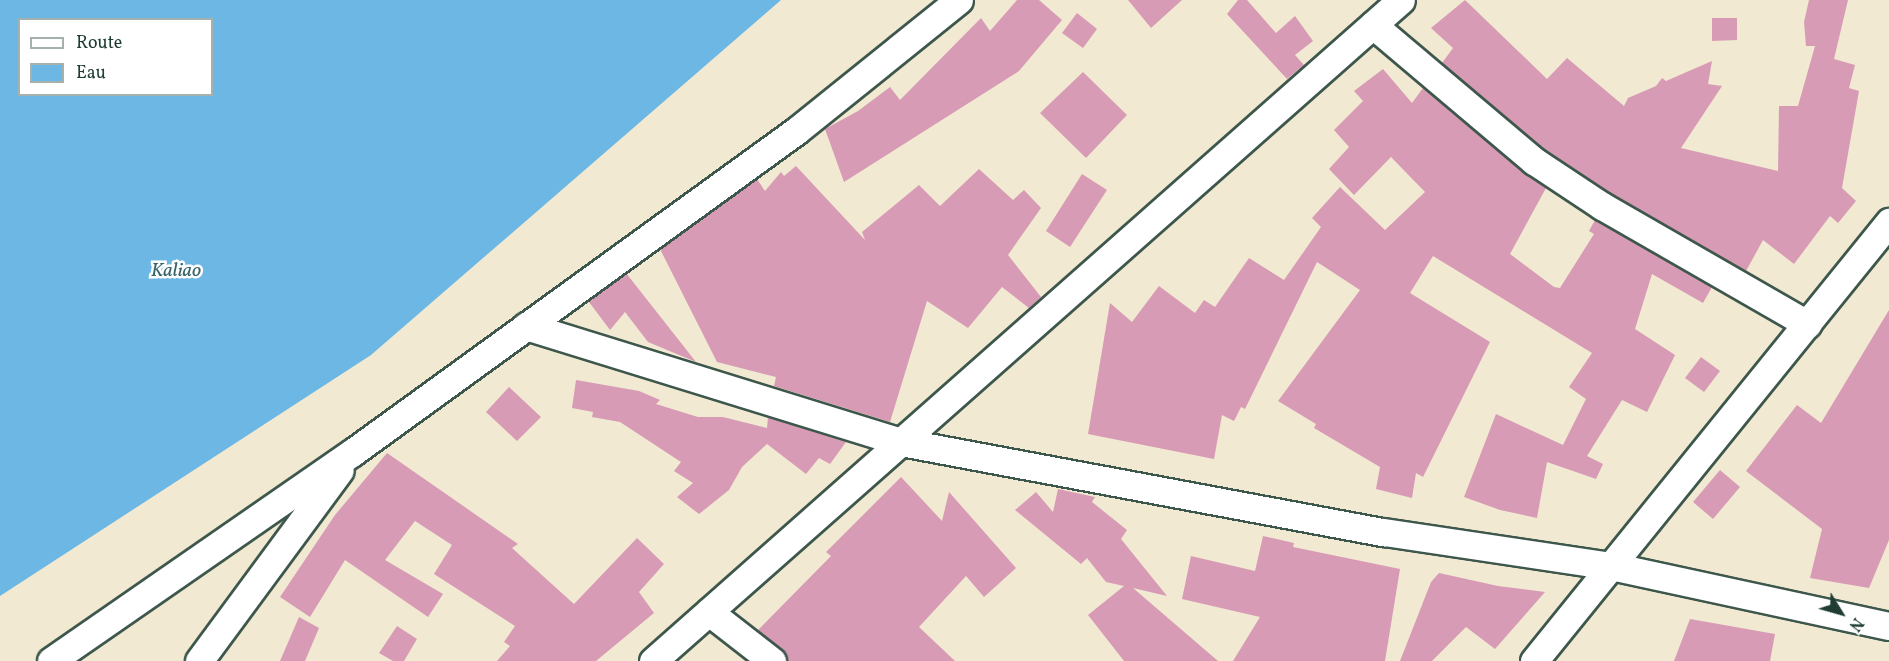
<!DOCTYPE html>
<html>
<head>
<meta charset="utf-8">
<style>
	body { margin:0 }
	#map { position:relative; width:1889px; height:661px; overflow:hidden; background:#f1e9d1; font-family:Vollkorn,serif }
	div>[style] { position:absolute }
	[style*='--x'] { left:calc(var(--x)*1px); top:calc(var(--y)*1px); width:calc(var(--w)*1px); rotate:calc(var(--a)*1deg) }
	.water>* { inset:0; background:#6db7e5 }
	.building>* { inset:0; background:#d89bb6 }
	.roads { filter:drop-shadow(2px 0 #3e574c) drop-shadow(-2px 0 #3e574c) drop-shadow(0 2px #3e574c) drop-shadow(0 -2px #3e574c) }
	.street>* { height:27px; margin:-13.5px; padding:0 13.5px; transform-origin:13.5px; border-radius:13.5px; background:#fff }
	span { translate:-50% -50%; white-space:nowrap; text-align:center; line-height:1.15; -webkit-text-stroke:5px #fff; paint-order:stroke }
	.water-label { font-size:20px; color:#366269; font-style:italic }
	.legend { position:absolute; left:18px; top:18px; width:195px; height:78px; box-sizing:border-box; background:#fff; border:2px solid #a5b1ae; margin:0; padding:8px 10px; list-style:none; font-size:18px; color:#1f3d34 }
	.legend li { display:flex; align-items:center; gap:12px; height:30px }
	.legend b { width:30px; border:2px solid #a5b1ae }
	.north { position:absolute; left:1811px; top:583px; width:60px; height:60px; -webkit-text-stroke:4px #fff; paint-order:stroke; rotate:127deg; font-size:16px; font-weight:700; line-height:24px; text-align:center; color:#1f3d34 }
	.north::after { content:''; display:block; margin:auto; width:21px; height:27px; background:#1f3d34; clip-path:polygon(50% 0,100% 100%,50% 72%,0 100%) }
</style>
</head>
<body>
<div id="map">
	<div class="water">
		<i style="clip-path:polygon(evenodd,0 0,781px 0,371px 355px,0 596px,0 0,20px 20px,212px 20px,212px 94px,20px 94px,20px 20px)"></i>
	</div>
	<div class="building">
		<i style="clip-path:polygon(1017px 0,1039px 0,1062px 20px,1019px 71px,844px 182px,825px 129px,858px 111px,890px 87px,900px 100px,981px 18px,990px 31px)"></i>
		<i style="clip-path:polygon(1128px 0,1182px 0,1151px 28px)"></i>
		<i style="clip-path:polygon(1238px 0,1247px 0,1276px 33px,1295px 16px,1313px 41px,1295px 55px,1304px 65px,1287px 79px,1227px 14px)"></i>
		<i style="clip-path:polygon(1465px 0,1547px 79px,1567px 58px,1624px 106px,1628px 98px,1656px 86px,1662px 78px,1666px 81px,1712px 61px,1708px 84px,1722px 86px,1681px 148px,1778px 171px,1779px 106px,1798px 106px,1815px 46px,1806px 46px,1804px 22px,1809px 0,1848px 0,1834px 59px,1855px 65px,1849px 88px,1859px 91px,1842px 188px,1856px 201px,1838px 223px,1830px 216px,1794px 264px,1763px 240px,1746px 271px,1610px 193px,1543px 148px,1442px 63px,1453px 48px,1431px 28px)"></i>
		<i style="clip-path:polygon(1077px 13px,1097px 29px,1083px 48px,1062px 33px)"></i>
		<i style="clip-path:polygon(1712px 18px,1737px 18px,1737px 40px,1712px 41px)"></i>
		<i style="clip-path:polygon(1383px 69px,1412px 103px,1423px 88px,1546px 188px,1510px 254px,1554px 287px,1560px 288px,1594px 234px,1589px 231px,1595px 220px,1712px 287px,1703px 303px,1652px 274px,1635px 329px,1675px 355px,1647px 412px,1622px 400px,1587px 456px,1603px 464px,1596px 479px,1547px 462px,1537px 518px,1500px 510px,1464px 497px,1496px 414px,1563px 445px,1586px 399px,1569px 387px,1592px 353px,1433px 256px,1410px 293px,1490px 342px,1423px 477px,1416px 473px,1412px 498px,1376px 489px,1380px 467px,1314px 428px,1316px 424px,1278px 401px,1360px 290px,1317px 262px,1245px 409px,1241px 407px,1234px 421px,1222px 415px,1214px 459px,1088px 434px,1110px 303px,1132px 322px,1159px 286px,1195px 313px,1204px 300px,1215px 307px,1249px 258px,1284px 280px,1321px 227px,1312px 218px,1340px 187px,1385px 230px,1425px 192px,1391px 157px,1354px 195px,1329px 169px,1349px 147px,1334px 130px,1363px 101px,1354px 91px)"></i>
		<i style="clip-path:polygon(1083px 72px,1127px 115px,1086px 158px,1040px 113px)"></i>
		<i style="clip-path:polygon(796px 166px,865px 240px,862px 232px,919px 185px,940px 206px,979px 169px,1013px 200px,1024px 190px,1041px 208px,1008px 255px,1041px 297px,1029px 308px,1002px 287px,968px 328px,927px 301px,890px 422px,774px 386px,776px 377px,717px 362px,660px 249px,757px 179px,765px 191px,781px 172px,784px 176px)"></i>
		<i style="clip-path:polygon(1082px 174px,1107px 190px,1070px 247px,1046px 231px)"></i>
		<i style="clip-path:polygon(626px 273px,696px 362px,648px 342px,625px 312px,610px 330px,589px 302px)"></i>
		<i style="clip-path:polygon(1889px 310px,1889px 540px,1869px 588px,1810px 578px,1822px 529px,1746px 471px,1797px 405px,1821px 423px)"></i>
		<i style="clip-path:polygon(1701px 357px,1720px 371px,1704px 392px,1685px 378px)"></i>
		<i style="clip-path:polygon(576px 380px,639px 391px,660px 400px,656px 404px,698px 417px,723px 417px,767px 428px,768px 417px,846px 442px,830px 464px,819px 458px,806px 474px,767px 444px,742px 467px,729px 490px,699px 514px,677px 497px,693px 483px,674px 471px,681px 462px,620px 422px,592px 417px,593px 412px,572px 408px)"></i>
		<i style="clip-path:polygon(509px 387px,541px 417px,517px 441px,486px 412px)"></i>
		<i style="clip-path:polygon(387px 453px,518px 544px,512px 548px,574px 604px,637px 538px,664px 564px,639px 592px,654px 613px,596px 661px,497px 661px,510px 646px,504px 642px,515px 626px,434px 574px,452px 545px,415px 521px,385px 560px,443px 594px,428px 617px,345px 560px,310px 617px,280px 597px,335px 515px)"></i>
		<i style="clip-path:polygon(1720px 470px,1740px 487px,1713px 519px,1693px 502px)"></i>
		<i style="clip-path:polygon(901px 477px,942px 521px,949px 492px,1016px 568px,984px 597px,966px 576px,919px 627px,955px 661px,787px 661px,782px 649px,758px 630px,831px 556px,826px 552px)"></i>
		<i style="clip-path:polygon(1058px 489px,1095px 497px,1092px 502px,1127px 530px,1121px 539px,1167px 596px,1133px 588px,1218px 661px,1124px 661px,1088px 615px,1124px 586px,1106px 582px,1087px 558px,1081px 564px,1015px 510px,1036px 492px,1053px 512px)"></i>
		<i style="clip-path:polygon(1263px 536px,1294px 543px,1293px 547px,1400px 569px,1385px 661px,1233px 661px,1260px 617px,1182px 599px,1191px 556px,1255px 571px)"></i>
		<i style="clip-path:polygon(1439px 573px,1498px 586px,1545px 592px,1495px 649px,1466px 627px,1432px 661px,1400px 661px,1431px 582px)"></i>
		<i style="clip-path:polygon(299px 617px,319px 628px,305px 661px,280px 661px)"></i>
		<i style="clip-path:polygon(1690px 619px,1775px 634px,1770px 661px,1674px 661px)"></i>
		<i style="clip-path:polygon(397px 626px,417px 639px,404px 661px,393px 661px,379px 653px)"></i>
	</div>
	<div class="roads">
		<div class="street">
			<i style="--x:1373;--y:25;--w:211;--a:40.2"></i>
			<i style="--x:1534;--y:161;--w:82;--a:33.5"></i>
			<i style="--x:1602;--y:206;--w:237;--a:29.9"></i>
			<i style="--x:526;--y:326;--w:393;--a:17.2"></i>
			<i style="--x:901;--y:442;--w:491;--a:10.6"></i>
			<i style="--x:1384;--y:532;--w:230;--a:8.5"></i>
			<i style="--x:1611;--y:566;--w:284;--a:12.2"></i>
			<i style="--x:709;--y:612;--w:80;--a:37.9"></i>
			<i style="--x:51;--y:661;--w:367;--a:-34.7"></i>
			<i style="--x:353;--y:452;--w:547;--a:-35.93"></i>
			<i style="--x:796;--y:131;--w:209;--a:-38.8"></i>
			<i style="--x:199;--y:661;--w:237;--a:-53.6"></i>
			<i style="--x:653;--y:661;--w:998;--a:-41.47"></i>
			<i style="--x:1534;--y:661;--w:565;--a:-51.04"></i>
		</div>
	</div>
	<div class="water-label">
		<span style="left:176px;top:271px">Kaliao</span>
	</div>
	<ul class="legend">
	<li><b style="height:8px;background:#fff"></b>Route</li>
	<li><b style="height:16px;background:#6db7e5"></b>Eau</li>
	</ul>
	<div class="north">N</div>
</div>
</body>
</html>
